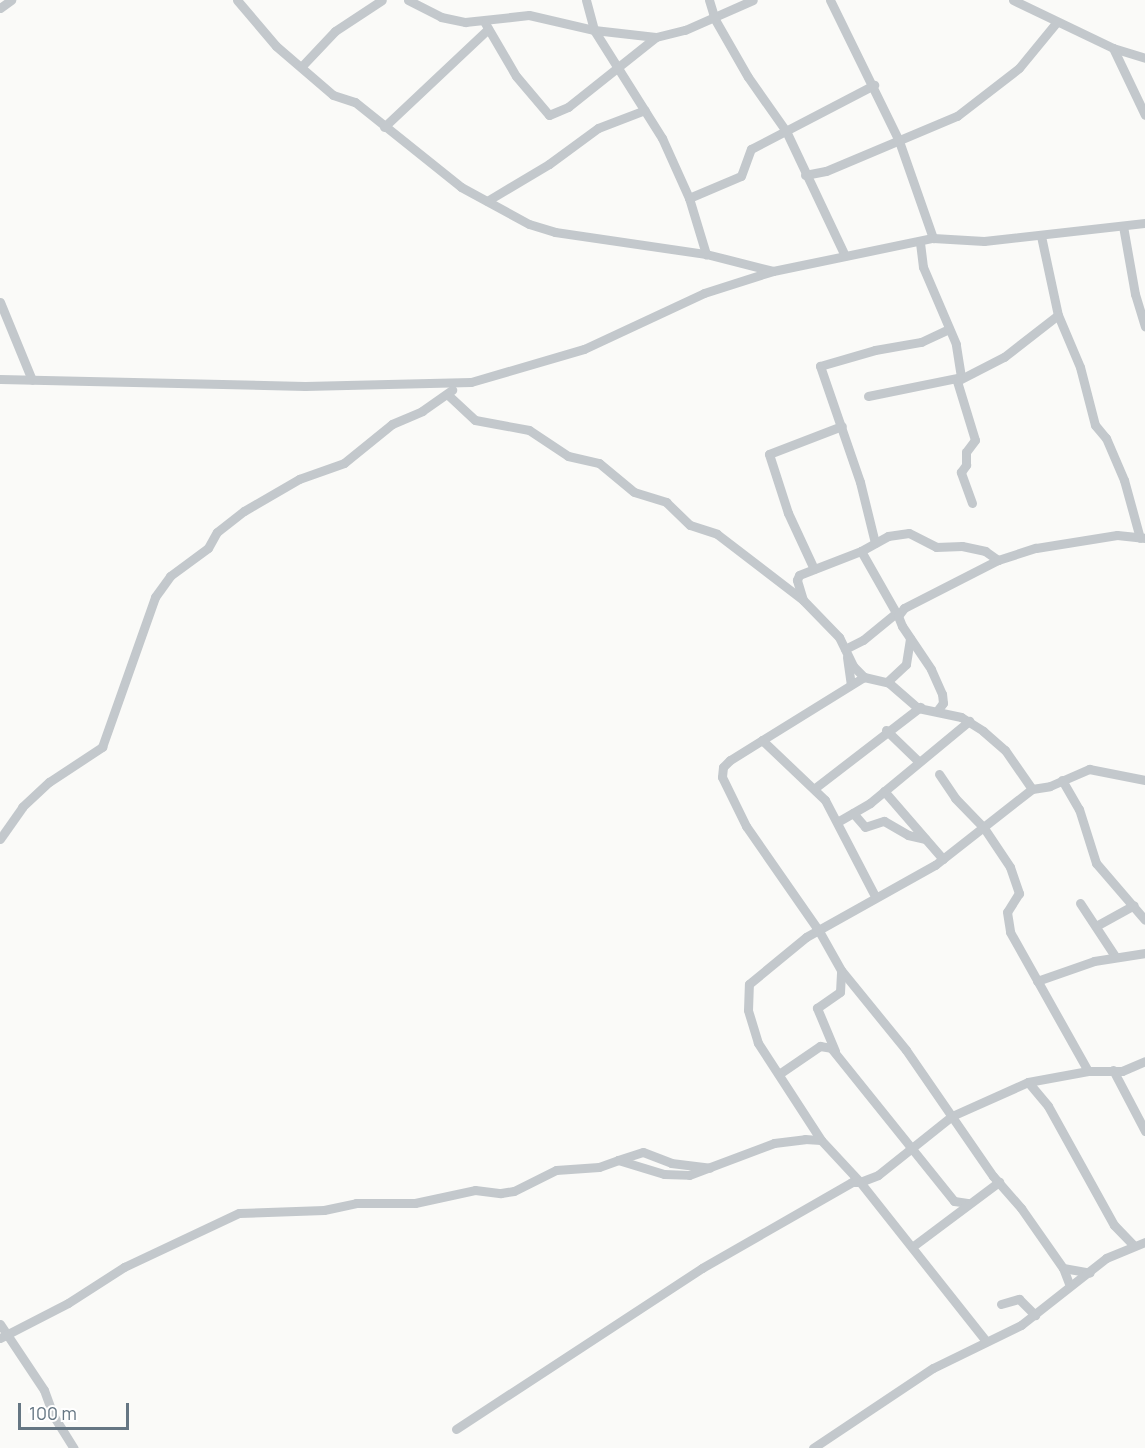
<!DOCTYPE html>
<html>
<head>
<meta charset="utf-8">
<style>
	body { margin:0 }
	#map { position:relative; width:1145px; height:1448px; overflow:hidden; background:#fafaf8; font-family:Manrope,sans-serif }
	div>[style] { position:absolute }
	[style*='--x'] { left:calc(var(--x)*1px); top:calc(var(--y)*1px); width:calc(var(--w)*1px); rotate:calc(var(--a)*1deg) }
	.street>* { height:9px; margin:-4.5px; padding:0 4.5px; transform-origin:4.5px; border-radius:4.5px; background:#c3c8cc }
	span { translate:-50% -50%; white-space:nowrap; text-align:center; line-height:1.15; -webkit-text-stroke:6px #fff; paint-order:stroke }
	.scale { position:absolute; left:18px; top:1403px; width:111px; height:27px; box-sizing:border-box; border:3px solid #657683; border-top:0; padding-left:8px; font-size:18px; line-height:21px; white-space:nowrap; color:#657683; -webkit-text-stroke:4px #fff; paint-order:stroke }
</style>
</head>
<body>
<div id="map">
	<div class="street">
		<i style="--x:237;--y:0;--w:60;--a:49.7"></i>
		<i style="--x:276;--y:46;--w:75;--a:40.7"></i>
		<i style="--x:333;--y:95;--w:23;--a:18"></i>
		<i style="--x:355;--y:102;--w:136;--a:38.7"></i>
		<i style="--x:461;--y:187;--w:77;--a:28.6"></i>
		<i style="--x:529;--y:224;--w:27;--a:17"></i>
		<i style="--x:555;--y:232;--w:153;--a:8.3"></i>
		<i style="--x:706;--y:254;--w:69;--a:14.2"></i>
		<i style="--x:408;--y:0;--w:37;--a:27"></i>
		<i style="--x:441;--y:17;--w:25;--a:12"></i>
		<i style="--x:465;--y:22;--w:64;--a:-6.2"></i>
		<i style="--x:529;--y:15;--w:67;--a:13"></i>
		<i style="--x:594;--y:30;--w:62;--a:6.4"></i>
		<i style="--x:656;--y:37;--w:30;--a:-14"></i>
		<i style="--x:685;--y:30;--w:74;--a:-23.8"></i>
		<i style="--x:586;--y:0;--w:31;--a:75"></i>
		<i style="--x:594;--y:30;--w:128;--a:57.8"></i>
		<i style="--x:662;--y:138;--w:66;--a:65.8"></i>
		<i style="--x:689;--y:198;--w:59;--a:73.1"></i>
		<i style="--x:709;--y:0;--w:17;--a:73"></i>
		<i style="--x:830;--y:0;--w:157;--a:63.9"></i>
		<i style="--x:899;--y:141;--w:103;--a:70.7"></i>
		<i style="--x:1013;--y:0;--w:111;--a:25.6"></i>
		<i style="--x:1113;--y:48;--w:34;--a:17"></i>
		<i style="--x:0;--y:8;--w:14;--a:-36"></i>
		<i style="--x:713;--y:16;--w:70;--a:60.2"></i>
		<i style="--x:748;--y:77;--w:66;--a:54.9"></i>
		<i style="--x:786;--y:131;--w:138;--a:64.7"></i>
		<i style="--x:485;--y:23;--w:61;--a:59.7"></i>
		<i style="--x:516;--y:76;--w:51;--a:49.8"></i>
		<i style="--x:549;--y:115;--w:21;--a:-23"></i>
		<i style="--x:568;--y:107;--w:112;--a:-38.5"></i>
		<i style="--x:1113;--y:48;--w:74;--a:64.5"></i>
		<i style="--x:302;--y:66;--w:48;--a:-46.7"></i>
		<i style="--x:335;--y:31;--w:56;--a:-33.4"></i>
		<i style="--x:384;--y:127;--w:143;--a:-43.3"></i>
		<i style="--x:805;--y:175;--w:21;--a:-11"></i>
		<i style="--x:826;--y:171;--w:142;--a:-22.8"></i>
		<i style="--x:957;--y:116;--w:78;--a:-37.7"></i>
		<i style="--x:1019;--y:68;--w:58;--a:-50.6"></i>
		<i style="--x:689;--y:198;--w:56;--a:-22.9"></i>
		<i style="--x:741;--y:176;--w:29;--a:-70"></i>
		<i style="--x:751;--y:149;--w:139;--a:-27.5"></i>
		<i style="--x:487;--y:201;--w:72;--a:-30.8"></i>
		<i style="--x:549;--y:164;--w:61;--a:-36.3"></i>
		<i style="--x:598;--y:128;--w:50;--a:-21"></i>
		<i style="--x:1123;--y:226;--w:69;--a:80"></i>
		<i style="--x:1135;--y:294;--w:34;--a:73"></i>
		<i style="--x:1041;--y:236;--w:81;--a:77.9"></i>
		<i style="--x:1058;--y:315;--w:56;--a:67.1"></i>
		<i style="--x:1080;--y:367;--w:60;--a:75.5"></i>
		<i style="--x:1095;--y:425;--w:17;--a:50"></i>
		<i style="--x:1106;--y:438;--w:46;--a:66.8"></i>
		<i style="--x:1124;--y:480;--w:60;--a:74.6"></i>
		<i style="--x:0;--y:302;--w:84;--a:67.7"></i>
		<i style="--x:0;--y:379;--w:305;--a:1.3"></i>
		<i style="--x:305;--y:386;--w:166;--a:-1.4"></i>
		<i style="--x:471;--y:382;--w:118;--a:-16.3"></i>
		<i style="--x:584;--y:349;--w:132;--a:-25"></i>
		<i style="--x:704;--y:293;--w:72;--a:-17.7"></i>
		<i style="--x:773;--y:271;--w:163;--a:-11.7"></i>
		<i style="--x:933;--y:238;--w:51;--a:3.4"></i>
		<i style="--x:984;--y:241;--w:162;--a:-6.4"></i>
		<i style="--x:447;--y:394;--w:38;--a:43"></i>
		<i style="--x:475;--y:420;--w:55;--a:10.5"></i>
		<i style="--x:529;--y:430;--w:47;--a:33.7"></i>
		<i style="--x:568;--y:456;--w:32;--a:13"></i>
		<i style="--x:599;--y:463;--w:45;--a:39.6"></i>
		<i style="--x:634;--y:492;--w:34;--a:17"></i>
		<i style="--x:666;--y:502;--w:33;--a:44"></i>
		<i style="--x:690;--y:525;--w:28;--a:18"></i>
		<i style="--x:717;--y:534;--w:108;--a:37.5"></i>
		<i style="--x:803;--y:600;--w:52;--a:45.8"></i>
		<i style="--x:839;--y:637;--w:32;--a:64"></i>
		<i style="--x:853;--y:666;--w:16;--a:45"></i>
		<i style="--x:864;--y:677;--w:26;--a:13"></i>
		<i style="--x:889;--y:683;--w:38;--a:41"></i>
		<i style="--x:918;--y:708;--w:44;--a:11.8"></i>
		<i style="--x:961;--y:717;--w:26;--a:32"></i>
		<i style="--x:983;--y:731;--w:29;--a:41"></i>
		<i style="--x:1005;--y:750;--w:47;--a:55.3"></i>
		<i style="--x:1032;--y:789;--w:18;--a:-9"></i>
		<i style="--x:1050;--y:786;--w:43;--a:-23.6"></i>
		<i style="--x:1089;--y:769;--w:57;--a:11.1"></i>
		<i style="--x:868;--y:396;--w:95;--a:-11.5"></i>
		<i style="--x:961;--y:377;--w:33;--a:-99"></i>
		<i style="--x:956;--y:344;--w:84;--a:-113.2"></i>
		<i style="--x:923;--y:267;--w:26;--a:-97"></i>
		<i style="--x:972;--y:503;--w:33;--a:-110"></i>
		<i style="--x:961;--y:472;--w:9;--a:-54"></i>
		<i style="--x:966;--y:465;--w:13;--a:-90"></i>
		<i style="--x:966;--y:452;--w:15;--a:-53"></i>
		<i style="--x:975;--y:440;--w:62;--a:-107"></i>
		<i style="--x:957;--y:381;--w:53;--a:-27.1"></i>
		<i style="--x:1004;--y:357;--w:68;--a:-37.9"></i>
		<i style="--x:875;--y:543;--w:63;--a:-103.8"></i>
		<i style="--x:860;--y:482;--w:123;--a:-109"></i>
		<i style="--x:820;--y:366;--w:57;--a:-16.2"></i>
		<i style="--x:875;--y:350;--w:47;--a:-9.9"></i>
		<i style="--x:921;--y:342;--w:31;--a:-25"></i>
		<i style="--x:861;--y:551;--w:75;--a:60.4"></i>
		<i style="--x:814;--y:569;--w:62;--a:-114.9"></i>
		<i style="--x:788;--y:513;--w:62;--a:-107.9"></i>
		<i style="--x:769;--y:454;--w:78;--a:-21"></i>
		<i style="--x:803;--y:600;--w:21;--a:-107"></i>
		<i style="--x:797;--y:580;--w:5;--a:-68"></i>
		<i style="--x:799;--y:575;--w:66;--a:-21.2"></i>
		<i style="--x:861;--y:551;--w:31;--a:-29"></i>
		<i style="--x:888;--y:536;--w:21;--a:-8"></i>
		<i style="--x:909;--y:533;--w:30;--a:27"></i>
		<i style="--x:936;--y:547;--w:26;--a:-2"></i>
		<i style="--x:962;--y:546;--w:24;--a:12"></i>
		<i style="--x:985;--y:551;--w:16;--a:35"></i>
		<i style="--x:845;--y:649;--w:20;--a:-27"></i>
		<i style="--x:863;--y:640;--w:43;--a:-39.3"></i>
		<i style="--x:847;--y:657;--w:27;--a:82"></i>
		<i style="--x:864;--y:677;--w:158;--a:148.2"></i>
		<i style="--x:730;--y:760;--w:10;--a:135"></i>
		<i style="--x:723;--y:767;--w:10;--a:96"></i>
		<i style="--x:722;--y:777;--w:55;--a:63.9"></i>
		<i style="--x:746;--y:826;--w:128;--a:55.2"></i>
		<i style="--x:819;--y:931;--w:45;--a:60.6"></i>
		<i style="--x:841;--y:970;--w:103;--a:50.9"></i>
		<i style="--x:906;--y:1050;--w:153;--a:55.4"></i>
		<i style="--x:993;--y:1176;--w:43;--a:48.8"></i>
		<i style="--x:1021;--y:1208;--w:73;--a:55"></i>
		<i style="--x:1063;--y:1268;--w:19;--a:69"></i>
		<i style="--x:887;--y:682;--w:26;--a:-43"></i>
		<i style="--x:906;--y:664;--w:26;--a:-81"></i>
		<i style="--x:937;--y:711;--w:10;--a:-53"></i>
		<i style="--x:943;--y:703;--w:9;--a:-96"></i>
		<i style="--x:942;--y:694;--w:27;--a:-114"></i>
		<i style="--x:931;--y:669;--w:52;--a:-124"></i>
		<i style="--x:902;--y:626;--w:11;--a:-112"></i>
		<i style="--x:898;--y:616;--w:10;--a:-53"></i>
		<i style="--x:904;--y:608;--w:106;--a:-27.1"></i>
		<i style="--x:998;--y:560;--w:40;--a:-18"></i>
		<i style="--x:1036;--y:548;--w:82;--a:-9.1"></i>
		<i style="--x:1117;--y:535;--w:28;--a:6"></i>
		<i style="--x:886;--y:730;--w:45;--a:44.1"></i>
		<i style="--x:762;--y:740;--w:87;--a:43.6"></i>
		<i style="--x:825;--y:800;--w:108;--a:62.5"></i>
		<i style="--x:939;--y:774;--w:29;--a:56"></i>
		<i style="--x:955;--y:798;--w:42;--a:46"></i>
		<i style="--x:984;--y:828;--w:47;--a:56.3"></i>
		<i style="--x:1010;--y:867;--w:28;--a:71"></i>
		<i style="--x:1019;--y:893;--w:22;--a:122"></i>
		<i style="--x:1007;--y:912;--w:20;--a:81"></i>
		<i style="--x:1010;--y:932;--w:159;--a:60.7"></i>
		<i style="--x:1062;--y:780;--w:34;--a:60"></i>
		<i style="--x:1079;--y:809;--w:57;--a:72.5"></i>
		<i style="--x:1096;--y:863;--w:75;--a:49.3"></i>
		<i style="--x:815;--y:788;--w:133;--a:-37.6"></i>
		<i style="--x:884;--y:791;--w:90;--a:49.1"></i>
		<i style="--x:853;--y:813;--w:18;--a:49"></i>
		<i style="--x:865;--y:827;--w:20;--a:-18"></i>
		<i style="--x:884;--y:821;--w:28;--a:30"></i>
		<i style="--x:908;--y:835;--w:18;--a:13"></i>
		<i style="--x:839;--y:821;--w:36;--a:-30"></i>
		<i style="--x:870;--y:803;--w:129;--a:-39.6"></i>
		<i style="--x:0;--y:839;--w:39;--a:-55"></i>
		<i style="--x:22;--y:807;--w:37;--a:-43"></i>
		<i style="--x:49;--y:782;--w:64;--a:-33.4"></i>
		<i style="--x:102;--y:747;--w:159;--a:-70.5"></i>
		<i style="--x:155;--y:597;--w:26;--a:-54"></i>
		<i style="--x:170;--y:576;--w:47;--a:-36.4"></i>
		<i style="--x:208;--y:548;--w:18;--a:-61"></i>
		<i style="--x:217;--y:532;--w:34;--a:-38"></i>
		<i style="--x:244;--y:511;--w:64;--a:-30.2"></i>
		<i style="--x:299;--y:479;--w:48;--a:-19.6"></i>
		<i style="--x:344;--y:463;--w:62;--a:-39.1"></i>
		<i style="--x:392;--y:424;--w:33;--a:-23"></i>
		<i style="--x:422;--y:411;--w:37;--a:-35"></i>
		<i style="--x:1080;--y:903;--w:64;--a:56.6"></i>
		<i style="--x:1096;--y:926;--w:43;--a:-28.9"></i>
		<i style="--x:1037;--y:981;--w:60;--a:-19.3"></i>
		<i style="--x:1094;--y:961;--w:52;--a:-8.9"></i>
		<i style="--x:835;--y:1051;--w:47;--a:-112.7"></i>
		<i style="--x:817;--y:1008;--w:28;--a:-35"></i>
		<i style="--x:840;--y:992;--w:20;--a:-87"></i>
		<i style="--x:1113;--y:1070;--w:69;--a:62.3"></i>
		<i style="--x:779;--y:1074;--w:50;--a:-34.3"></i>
		<i style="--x:820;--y:1046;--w:11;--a:10"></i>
		<i style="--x:831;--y:1048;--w:196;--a:51.2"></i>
		<i style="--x:954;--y:1201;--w:15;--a:8"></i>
		<i style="--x:1028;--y:1082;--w:31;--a:50"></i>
		<i style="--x:1048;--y:1106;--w:136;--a:61"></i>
		<i style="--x:1114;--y:1225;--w:28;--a:46"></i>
		<i style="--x:821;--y:1140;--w:116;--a:-123"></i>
		<i style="--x:758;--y:1043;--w:34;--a:-107"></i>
		<i style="--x:748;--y:1010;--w:26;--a:-88"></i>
		<i style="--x:749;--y:984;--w:74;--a:-39.5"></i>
		<i style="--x:806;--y:937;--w:148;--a:-29.2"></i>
		<i style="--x:935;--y:865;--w:123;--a:-38.1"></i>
		<i style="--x:618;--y:1160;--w:26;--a:-18"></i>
		<i style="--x:643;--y:1152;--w:30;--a:21"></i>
		<i style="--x:671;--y:1163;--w:39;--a:7"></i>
		<i style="--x:912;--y:1247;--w:109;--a:-36.8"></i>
		<i style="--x:1063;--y:1268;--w:27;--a:10"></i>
		<i style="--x:1001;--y:1304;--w:19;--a:-16"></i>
		<i style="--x:1019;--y:1299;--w:23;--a:45"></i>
		<i style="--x:0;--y:1324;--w:79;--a:56.3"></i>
		<i style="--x:44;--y:1390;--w:27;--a:70"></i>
		<i style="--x:53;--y:1415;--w:39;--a:58"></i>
		<i style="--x:0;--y:1338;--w:76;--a:-27.2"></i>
		<i style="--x:68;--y:1303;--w:67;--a:-32.7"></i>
		<i style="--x:124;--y:1267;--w:127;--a:-25.2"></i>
		<i style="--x:239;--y:1213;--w:85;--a:-2"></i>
		<i style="--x:324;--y:1210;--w:33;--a:-12"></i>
		<i style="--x:356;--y:1203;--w:59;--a:0"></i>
		<i style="--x:415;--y:1203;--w:61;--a:-12.2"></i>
		<i style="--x:475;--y:1190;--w:26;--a:7"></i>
		<i style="--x:501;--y:1193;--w:13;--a:-9"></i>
		<i style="--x:514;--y:1191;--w:47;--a:-26.6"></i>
		<i style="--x:556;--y:1170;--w:43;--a:-4"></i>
		<i style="--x:599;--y:1167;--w:20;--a:-20"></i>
		<i style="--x:618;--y:1160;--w:48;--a:16.9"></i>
		<i style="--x:664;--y:1174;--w:25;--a:2"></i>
		<i style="--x:689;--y:1175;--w:91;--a:-20.6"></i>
		<i style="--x:774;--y:1143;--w:31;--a:-7"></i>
		<i style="--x:805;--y:1139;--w:16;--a:4"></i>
		<i style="--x:821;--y:1140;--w:57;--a:47.1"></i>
		<i style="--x:860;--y:1182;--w:19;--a:-21"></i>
		<i style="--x:878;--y:1175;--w:95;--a:-38.6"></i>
		<i style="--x:952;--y:1116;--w:83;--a:-24.1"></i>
		<i style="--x:1028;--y:1082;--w:61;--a:-10.4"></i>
		<i style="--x:1088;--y:1071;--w:34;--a:0"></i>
		<i style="--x:1122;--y:1071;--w:25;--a:-23"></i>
		<i style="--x:456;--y:1429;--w:294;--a:-33.2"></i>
		<i style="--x:702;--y:1268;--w:173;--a:-29.8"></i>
		<i style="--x:852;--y:1182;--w:8;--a:0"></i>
		<i style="--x:860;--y:1182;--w:203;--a:51.6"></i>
		<i style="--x:813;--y:1448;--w:144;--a:-33.7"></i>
		<i style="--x:933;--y:1368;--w:98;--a:-26"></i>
		<i style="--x:1021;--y:1325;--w:108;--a:-38.2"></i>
		<i style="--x:1106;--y:1258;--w:42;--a:-22.3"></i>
	</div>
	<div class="scale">100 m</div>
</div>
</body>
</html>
